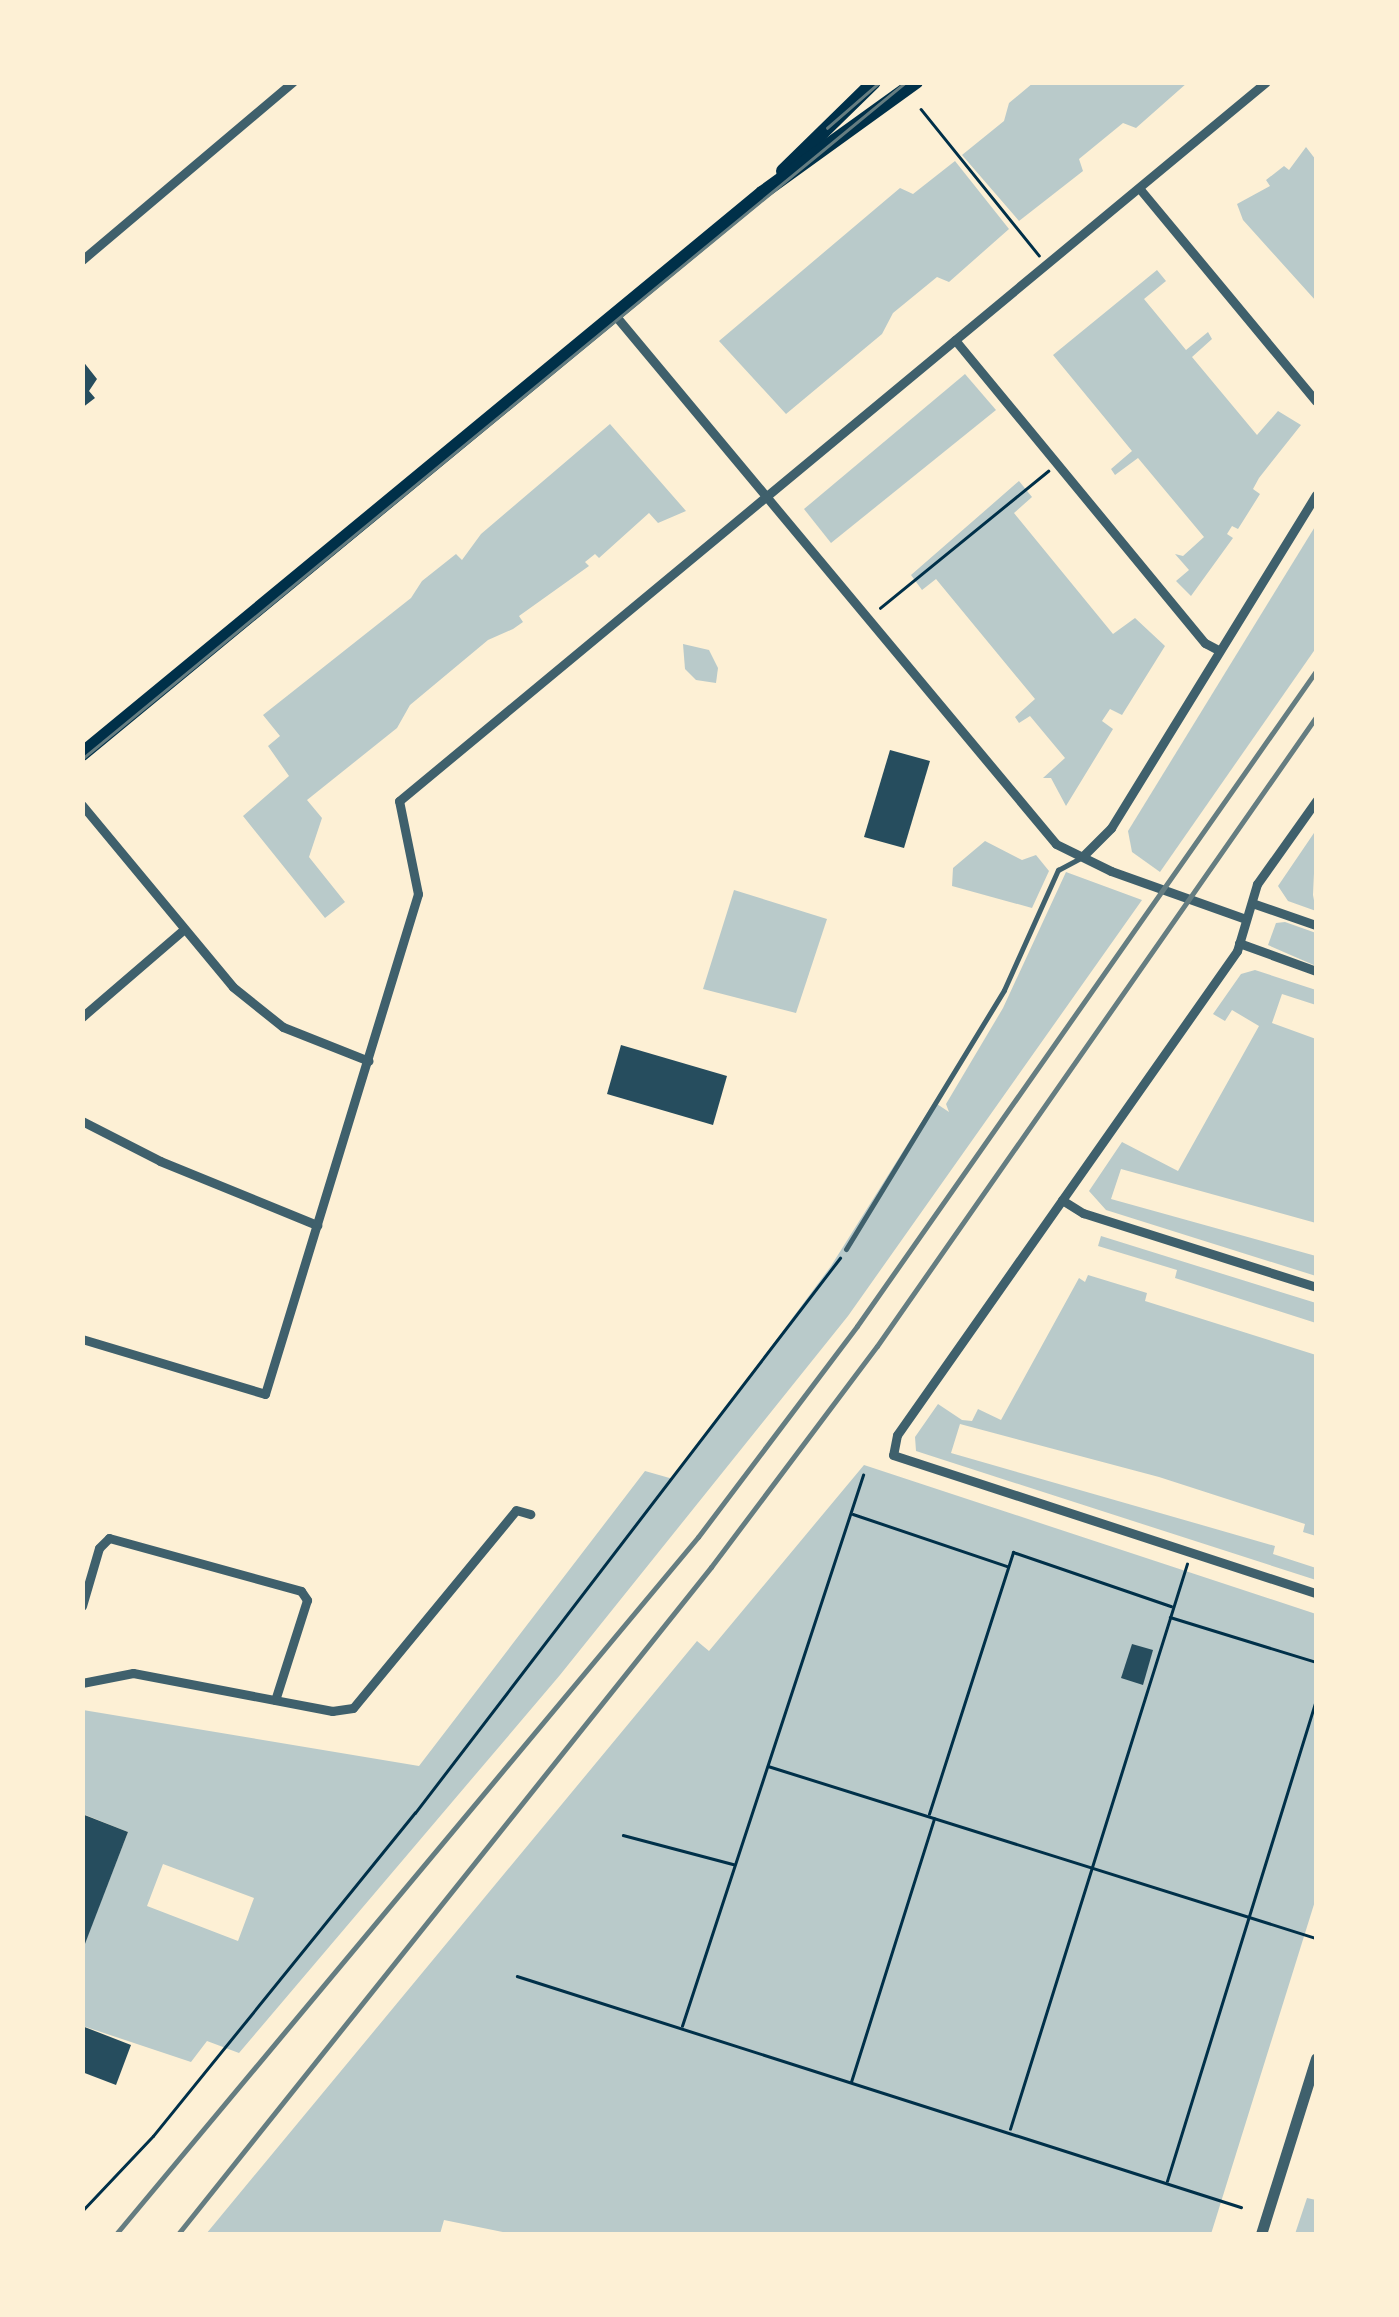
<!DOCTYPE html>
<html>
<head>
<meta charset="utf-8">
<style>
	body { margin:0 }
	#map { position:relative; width:1399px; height:2317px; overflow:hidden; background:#fdf0d5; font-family:Signika,sans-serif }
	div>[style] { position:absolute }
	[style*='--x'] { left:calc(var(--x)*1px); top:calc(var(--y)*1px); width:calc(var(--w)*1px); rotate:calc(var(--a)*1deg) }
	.green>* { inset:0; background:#b9caca }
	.building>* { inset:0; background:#264d5e }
	.path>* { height:2.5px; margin:-1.25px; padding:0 1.25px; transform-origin:1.25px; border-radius:1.25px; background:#003049 }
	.service>* { height:5px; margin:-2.5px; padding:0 2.5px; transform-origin:2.5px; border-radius:2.5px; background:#3f606c }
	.minor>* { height:9px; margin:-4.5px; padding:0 4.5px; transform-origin:4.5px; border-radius:4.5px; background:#3f606c }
	.tertiary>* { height:11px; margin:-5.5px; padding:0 5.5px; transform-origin:5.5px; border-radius:5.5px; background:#3f606c }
	.secondary>* { height:14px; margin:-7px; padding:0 7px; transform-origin:7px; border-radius:7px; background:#003049 }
	.tram>* { height:2.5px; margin:-1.25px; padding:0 1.25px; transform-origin:1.25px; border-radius:1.25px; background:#657d81 }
	.rail>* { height:5px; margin:-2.5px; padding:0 2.5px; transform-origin:2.5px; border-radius:2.5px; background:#657d81 }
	span { translate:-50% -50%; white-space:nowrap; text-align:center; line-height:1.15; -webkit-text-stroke:9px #fdf0d5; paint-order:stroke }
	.frame { position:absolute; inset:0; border:85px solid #fdf0d5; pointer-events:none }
</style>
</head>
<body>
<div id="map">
	<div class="green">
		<i style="clip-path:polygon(1033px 83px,1033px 82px,1187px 83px,1136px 128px,1123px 123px,1079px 159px,1083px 171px,1019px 221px,962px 155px,1004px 121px,1009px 103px)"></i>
		<i style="clip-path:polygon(1306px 147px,1316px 160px,1316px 301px,1243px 220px,1237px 204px,1270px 186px,1266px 180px,1284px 166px,1289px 170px)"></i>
		<i style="clip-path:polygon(955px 161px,1009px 229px,949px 282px,937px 277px,893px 313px,882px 334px,786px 414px,719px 341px,900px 188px,913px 194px)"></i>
		<i style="clip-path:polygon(1157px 270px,1166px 281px,1144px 299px,1186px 350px,1208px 332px,1212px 339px,1192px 357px,1257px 435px,1278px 411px,1301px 425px,1259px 478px,1253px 489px,1260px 494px,1238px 529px,1232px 526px,1227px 534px,1233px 538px,1191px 596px,1176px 581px,1189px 570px,1175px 554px,1183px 556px,1204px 537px,1138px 458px,1115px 475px,1111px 469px,1132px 451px,1053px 355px)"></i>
		<i style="clip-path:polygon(965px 374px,996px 410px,831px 543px,804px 509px)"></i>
		<i style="clip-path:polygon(610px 424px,686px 511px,658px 523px,649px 513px,599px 558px,595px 554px,585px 562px,589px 566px,519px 616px,523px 622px,513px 629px,488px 640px,410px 705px,397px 728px,307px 800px,322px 818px,309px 857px,345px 902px,325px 918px,243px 816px,289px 776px,268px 746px,280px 736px,263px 715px,411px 598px,422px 581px,456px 554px,462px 560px,481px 534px)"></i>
		<i style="clip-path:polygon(1019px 481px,1032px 497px,1014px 513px,1113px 634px,1135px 618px,1165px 646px,1122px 715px,1110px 709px,1102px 721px,1113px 729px,1066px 806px,1051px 778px,1043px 778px,1065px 758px,1030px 716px,1019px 723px,1015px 717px,1035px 699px,936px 579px,922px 590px,911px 575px)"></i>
		<i style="clip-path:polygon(1316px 525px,1316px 648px,1160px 872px,1132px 852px,1128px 831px)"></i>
		<i style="clip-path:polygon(683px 644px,709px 650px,718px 668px,716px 683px,696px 680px,685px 669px)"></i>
		<i style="clip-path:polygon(1316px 830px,1313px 895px,1316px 911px,1288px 901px,1278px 886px)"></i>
		<i style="clip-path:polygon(985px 841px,1022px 860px,1036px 855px,1049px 871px,1032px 908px,952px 886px,953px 868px)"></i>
		<i style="clip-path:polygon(evenodd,1066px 872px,1142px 900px,848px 1316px,560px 1675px,239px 2053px,207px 2041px,191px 2062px,83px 2026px,82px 1950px,128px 1832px,83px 1814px,83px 1710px,419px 1766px,645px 1471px,673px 1479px,831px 1266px,934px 1102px,949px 1112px,946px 1104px,1003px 1008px,1066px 872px,163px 1864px,254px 1898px,238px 1941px,147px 1906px,163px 1864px)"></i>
		<i style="clip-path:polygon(734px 890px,827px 919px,796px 1013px,703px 989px)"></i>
		<i style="clip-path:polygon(1285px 922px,1316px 933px,1316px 966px,1268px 945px,1276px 923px)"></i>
		<i style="clip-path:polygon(1255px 970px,1316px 990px,1316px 1005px,1282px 994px,1272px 1023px,1316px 1039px,1316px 1223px,1121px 1169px,1111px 1199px,1316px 1256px,1316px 1276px,1106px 1210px,1089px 1191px,1122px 1142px,1178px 1171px,1259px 1026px,1232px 1010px,1225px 1021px,1213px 1014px,1241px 974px)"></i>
		<i style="clip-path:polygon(1101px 1236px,1316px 1303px,1316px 1323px,1175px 1278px,1177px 1270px,1098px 1246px)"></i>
		<i style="clip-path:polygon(1088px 1275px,1147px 1293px,1145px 1301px,1316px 1355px,1316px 1536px,1303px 1532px,1305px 1524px,1159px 1477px,960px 1424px,951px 1453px,1275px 1546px,1273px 1554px,1316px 1568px,1316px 1580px,916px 1451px,915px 1437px,938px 1404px,962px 1420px,972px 1421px,978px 1409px,1001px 1420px,1079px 1278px,1085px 1282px)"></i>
		<i style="clip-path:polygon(864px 1465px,1316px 1614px,1316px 1898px,1211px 2234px,513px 2234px,444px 2220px,440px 2234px,206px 2234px,697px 1641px,709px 1651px)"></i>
		<i style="clip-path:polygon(1307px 2198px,1316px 2200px,1316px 2234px,1295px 2234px)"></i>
	</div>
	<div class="building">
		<i style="clip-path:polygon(82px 360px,97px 379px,89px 391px,95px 398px,82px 408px)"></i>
		<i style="clip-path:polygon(890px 750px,930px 761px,904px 848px,864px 837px)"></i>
		<i style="clip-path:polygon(621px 1045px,727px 1076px,713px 1125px,607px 1094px)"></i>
		<i style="clip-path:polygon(1132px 1644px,1153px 1650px,1143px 1685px,1121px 1678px)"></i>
		<i style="clip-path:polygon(82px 1814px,128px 1832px,83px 1949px,82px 1949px)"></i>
		<i style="clip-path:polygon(82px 2026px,131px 2045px,116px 2085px,82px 2072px)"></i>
	</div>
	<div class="path">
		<i style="--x:921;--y:109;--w:188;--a:51.1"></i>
		<i style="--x:880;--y:608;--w:217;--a:-39.2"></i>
		<i style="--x:853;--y:1514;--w:163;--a:18.7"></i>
		<i style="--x:1170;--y:1617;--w:153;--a:17.1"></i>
		<i style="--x:768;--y:1766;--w:574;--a:17.43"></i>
		<i style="--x:929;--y:1814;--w:275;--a:-72.2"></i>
		<i style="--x:1013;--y:1552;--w:167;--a:18.9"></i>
		<i style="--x:623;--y:1835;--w:114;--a:14.8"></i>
		<i style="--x:517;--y:1976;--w:760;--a:17.7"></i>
		<i style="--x:682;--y:2026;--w:580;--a:-71.81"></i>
		<i style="--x:851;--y:2082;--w:276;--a:-72.5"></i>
		<i style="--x:1010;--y:2129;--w:592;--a:-72.61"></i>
		<i style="--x:1167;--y:2181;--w:504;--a:-72.79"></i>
		<i style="--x:82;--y:2211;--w:103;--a:-46.6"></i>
		<i style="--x:153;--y:2136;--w:416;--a:-51"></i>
		<i style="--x:415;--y:1813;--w:699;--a:-52.56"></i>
	</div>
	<div class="service">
		<i style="--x:846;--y:1249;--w:303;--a:-58.6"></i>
		<i style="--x:1004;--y:990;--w:132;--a:-65.8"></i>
		<i style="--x:1058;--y:870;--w:26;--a:-28"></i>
	</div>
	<div class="minor">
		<i style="--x:1139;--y:188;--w:277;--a:50.3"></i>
		<i style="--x:82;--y:260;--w:276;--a:-40.2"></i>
		<i style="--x:614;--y:314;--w:690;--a:50.17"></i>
		<i style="--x:1056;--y:844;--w:61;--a:26.1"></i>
		<i style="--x:1111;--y:871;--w:143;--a:19.6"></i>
		<i style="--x:955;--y:340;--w:393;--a:50.5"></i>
		<i style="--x:1205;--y:643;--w:15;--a:28"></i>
		<i style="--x:1316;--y:801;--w:102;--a:125.4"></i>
		<i style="--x:1257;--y:884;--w:70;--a:106.6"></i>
		<i style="--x:1237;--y:951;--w:591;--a:125.09"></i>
		<i style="--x:897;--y:1435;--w:20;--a:101"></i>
		<i style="--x:893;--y:1455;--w:445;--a:18.1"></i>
		<i style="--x:82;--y:805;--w:236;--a:50.3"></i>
		<i style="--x:233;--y:987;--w:64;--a:38.7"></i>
		<i style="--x:283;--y:1027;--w:92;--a:21.6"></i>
		<i style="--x:1083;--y:856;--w:40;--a:-45"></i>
		<i style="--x:1111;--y:828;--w:391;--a:-58.4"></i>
		<i style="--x:1252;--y:903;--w:68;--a:19"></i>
		<i style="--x:1239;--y:943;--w:82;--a:20"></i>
		<i style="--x:82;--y:1017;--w:132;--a:-40.7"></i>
		<i style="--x:82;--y:1121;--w:88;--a:27.1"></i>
		<i style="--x:160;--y:1161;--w:170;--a:22.2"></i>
		<i style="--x:1062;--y:1200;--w:25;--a:32"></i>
		<i style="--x:1083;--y:1213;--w:244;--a:17.6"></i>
		<i style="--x:82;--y:1339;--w:191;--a:16.7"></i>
		<i style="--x:265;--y:1394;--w:523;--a:-72.99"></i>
		<i style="--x:418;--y:894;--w:95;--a:-101.5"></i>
		<i style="--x:399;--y:801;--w:1126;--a:-39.67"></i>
		<i style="--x:82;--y:1606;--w:60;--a:-73.7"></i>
		<i style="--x:99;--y:1548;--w:14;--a:-45"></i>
		<i style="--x:109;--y:1538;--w:199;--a:15.4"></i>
		<i style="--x:301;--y:1591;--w:11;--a:56"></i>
		<i style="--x:307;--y:1600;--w:105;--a:107.7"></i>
		<i style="--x:82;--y:1683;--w:52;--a:-11.1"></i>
		<i style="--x:133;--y:1673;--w:203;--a:10.8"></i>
		<i style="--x:332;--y:1711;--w:21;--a:-8"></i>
		<i style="--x:353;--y:1708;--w:256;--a:-50.5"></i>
		<i style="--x:516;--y:1510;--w:15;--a:16"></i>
	</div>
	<div class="tertiary">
		<i style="--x:1261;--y:2234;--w:184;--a:-72.6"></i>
	</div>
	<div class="secondary">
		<i style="--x:783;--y:171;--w:127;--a:-44.4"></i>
		<i style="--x:82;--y:754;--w:882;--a:-39.52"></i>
		<i style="--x:762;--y:193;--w:190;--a:-35.8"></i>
	</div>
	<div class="tram">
		<i style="--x:827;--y:128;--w:70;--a:-41"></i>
		<i style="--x:82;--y:759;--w:1066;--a:-39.41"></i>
	</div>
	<div class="rail">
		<i style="--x:116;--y:2234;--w:908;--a:-50.14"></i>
		<i style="--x:698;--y:1537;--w:264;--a:-53"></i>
		<i style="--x:857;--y:1326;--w:800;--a:-54.98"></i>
		<i style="--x:178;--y:2234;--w:854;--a:-51.37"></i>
		<i style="--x:711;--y:1567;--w:276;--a:-53.1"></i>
		<i style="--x:877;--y:1346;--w:767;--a:-55.09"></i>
	</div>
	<div class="frame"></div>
</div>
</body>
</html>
